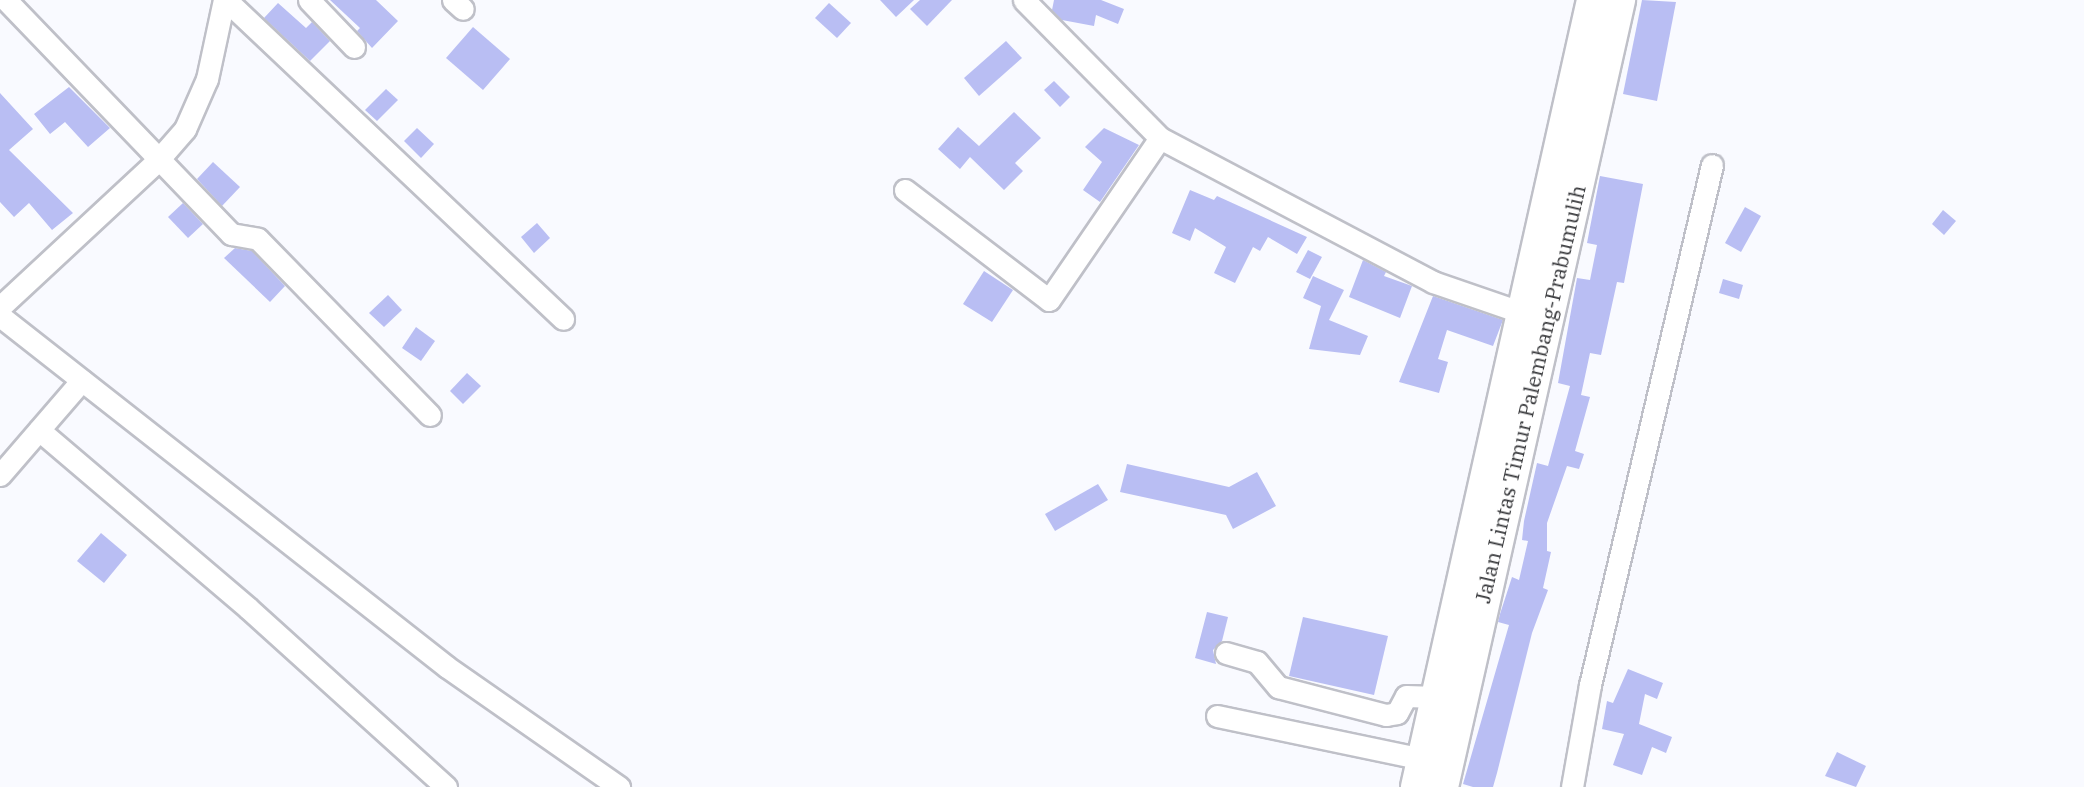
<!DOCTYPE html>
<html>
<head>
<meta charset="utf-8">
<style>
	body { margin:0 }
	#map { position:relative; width:2084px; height:787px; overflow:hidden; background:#f9faff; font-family:"IBM Plex Serif",serif }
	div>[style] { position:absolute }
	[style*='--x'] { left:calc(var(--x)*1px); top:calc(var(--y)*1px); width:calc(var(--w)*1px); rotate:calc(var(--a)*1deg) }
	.building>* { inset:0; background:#b9bef3 }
	.roads { filter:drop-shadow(2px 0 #bfc0c8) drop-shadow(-2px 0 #bfc0c8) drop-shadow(0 2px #bfc0c8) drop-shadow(0 -2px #bfc0c8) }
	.minor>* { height:21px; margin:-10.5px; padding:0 10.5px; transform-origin:10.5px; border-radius:10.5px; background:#fff }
	.highway>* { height:32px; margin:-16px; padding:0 16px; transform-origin:16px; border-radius:16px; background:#fff }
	span { translate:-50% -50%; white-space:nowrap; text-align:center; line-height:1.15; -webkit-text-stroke:5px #fff; paint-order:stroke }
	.street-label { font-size:21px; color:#353639 }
</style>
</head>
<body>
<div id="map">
	<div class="building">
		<i style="clip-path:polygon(330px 0,376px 0,398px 21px,372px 48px,357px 31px,360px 28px)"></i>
		<i style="clip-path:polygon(880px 0,914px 0,896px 17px)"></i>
		<i style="clip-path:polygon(920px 0,952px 0,927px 26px,910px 9px)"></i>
		<i style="clip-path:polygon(1054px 0,1101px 0,1124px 9px,1118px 24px,1096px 15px,1094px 26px,1062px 20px,1052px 10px)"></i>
		<i style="clip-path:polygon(1642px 0,1676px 2px,1657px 101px,1623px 94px)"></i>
		<i style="clip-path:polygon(278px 3px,306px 28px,312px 22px,330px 41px,310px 61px,264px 18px)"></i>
		<i style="clip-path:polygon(829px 3px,851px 23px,837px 38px,815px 18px)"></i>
		<i style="clip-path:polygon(473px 27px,510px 59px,483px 90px,446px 58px)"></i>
		<i style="clip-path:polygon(1006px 41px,1022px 58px,979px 96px,964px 78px)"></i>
		<i style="clip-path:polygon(1054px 81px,1070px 97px,1060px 107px,1044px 90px)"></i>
		<i style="clip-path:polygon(69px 87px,110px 128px,88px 147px,65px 122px,50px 134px,34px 114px)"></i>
		<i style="clip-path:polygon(386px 89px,398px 100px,377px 121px,365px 110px)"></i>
		<i style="clip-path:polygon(0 93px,33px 129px,9px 150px,73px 213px,52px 230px,29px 203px,14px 217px,0 202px)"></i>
		<i style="clip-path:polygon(1014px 112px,1041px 138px,1015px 163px,1023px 171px,1004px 190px,970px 157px,960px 169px,938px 149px,958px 127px,979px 146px)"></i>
		<i style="clip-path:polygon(417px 128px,434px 144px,421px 158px,404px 141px)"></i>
		<i style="clip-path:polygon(1104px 128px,1139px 145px,1100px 202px,1083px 190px,1102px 162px,1085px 147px)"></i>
		<i style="clip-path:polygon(213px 162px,240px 187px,222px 206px,197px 179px)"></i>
		<i style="clip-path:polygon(1600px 176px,1643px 184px,1624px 283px,1617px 282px,1601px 355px,1590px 353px,1581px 395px,1590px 397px,1575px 451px,1584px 454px,1579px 469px,1567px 466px,1547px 523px,1547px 551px,1551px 552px,1543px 588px,1548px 590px,1532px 633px,1497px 773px,1493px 787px,1473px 787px,1463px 784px,1509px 625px,1498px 622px,1500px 614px,1512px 577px,1519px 580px,1528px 541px,1522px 540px,1524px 521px,1537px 463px,1548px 466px,1570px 386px,1558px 383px,1577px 278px,1590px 280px,1597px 245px,1587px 243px)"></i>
		<i style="clip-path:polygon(1190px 190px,1214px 200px,1217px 196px,1307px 237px,1297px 254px,1268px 237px,1260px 251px,1253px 247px,1235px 283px,1214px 273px,1226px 247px,1195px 228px,1190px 241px,1172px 233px)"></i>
		<i style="clip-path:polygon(183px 203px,203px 224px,188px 238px,168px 217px)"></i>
		<i style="clip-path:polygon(1745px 207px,1761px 216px,1741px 252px,1725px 243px)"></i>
		<i style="clip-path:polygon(1943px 210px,1956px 221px,1944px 235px,1932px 224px)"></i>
		<i style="clip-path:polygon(537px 223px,550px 238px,534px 253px,521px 237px)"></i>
		<i style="clip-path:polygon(235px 248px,252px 251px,285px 286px,270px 302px,224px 258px)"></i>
		<i style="clip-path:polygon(1308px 250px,1322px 257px,1310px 279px,1296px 272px)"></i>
		<i style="clip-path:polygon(1363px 260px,1386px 272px,1384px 276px,1412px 286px,1400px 318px,1349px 297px)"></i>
		<i style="clip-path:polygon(984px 271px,1013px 290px,992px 322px,963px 304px)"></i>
		<i style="clip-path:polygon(1313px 276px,1344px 290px,1329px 320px,1368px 336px,1360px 355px,1309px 349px,1321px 306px,1303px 298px)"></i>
		<i style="clip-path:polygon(1723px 279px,1743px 285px,1739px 299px,1719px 293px)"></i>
		<i style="clip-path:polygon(388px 295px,402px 310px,384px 327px,369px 313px)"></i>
		<i style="clip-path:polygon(1433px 296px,1503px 320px,1493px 346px,1447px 330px,1438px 359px,1448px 362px,1439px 393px,1399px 382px)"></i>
		<i style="clip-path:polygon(416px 327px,435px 341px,421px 361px,402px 348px)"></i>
		<i style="clip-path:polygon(467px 373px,481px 386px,463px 404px,450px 391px)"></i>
		<i style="clip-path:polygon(1127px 464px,1229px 487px,1257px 472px,1276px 506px,1233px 529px,1226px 515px,1120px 492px)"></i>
		<i style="clip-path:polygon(1098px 484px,1108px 500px,1055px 531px,1045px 514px)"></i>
		<i style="clip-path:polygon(101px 533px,127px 555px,104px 583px,77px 561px)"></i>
		<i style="clip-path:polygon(1207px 612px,1228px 617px,1222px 641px,1213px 650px,1216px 664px,1195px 658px)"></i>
		<i style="clip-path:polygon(1303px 617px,1388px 636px,1374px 695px,1289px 676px)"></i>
		<i style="clip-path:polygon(1628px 669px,1663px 683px,1657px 699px,1645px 694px,1639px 724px,1672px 737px,1666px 753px,1652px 747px,1642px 775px,1613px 765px,1624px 734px,1602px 729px,1607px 701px,1613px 703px)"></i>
		<i style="clip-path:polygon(1837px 752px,1866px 766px,1856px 787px,1825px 776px)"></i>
	</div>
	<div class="roads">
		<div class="minor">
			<i style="--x:6;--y:0;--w:325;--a:46.1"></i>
			<i style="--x:231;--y:234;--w:27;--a:10"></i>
			<i style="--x:258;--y:239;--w:246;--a:45.7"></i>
			<i style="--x:226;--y:0;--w:464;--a:43.4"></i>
			<i style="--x:309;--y:0;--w:65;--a:46.2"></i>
			<i style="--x:453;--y:0;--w:13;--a:42"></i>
			<i style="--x:1024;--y:0;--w:194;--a:45.4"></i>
			<i style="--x:1160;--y:138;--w:309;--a:27.8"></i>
			<i style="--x:1433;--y:282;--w:95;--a:19"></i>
			<i style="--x:905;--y:190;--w:181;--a:37.4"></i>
			<i style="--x:1049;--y:300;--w:196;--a:-55.6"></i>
			<i style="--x:0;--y:307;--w:216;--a:-42.9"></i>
			<i style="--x:158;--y:160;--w:41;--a:-48.9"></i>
			<i style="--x:185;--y:129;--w:55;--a:-66.3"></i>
			<i style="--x:207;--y:79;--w:81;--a:-77.9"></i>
			<i style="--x:0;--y:316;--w:568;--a:38.14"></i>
			<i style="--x:447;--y:667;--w:210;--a:34.9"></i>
			<i style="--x:39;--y:430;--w:275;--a:40.4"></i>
			<i style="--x:248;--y:608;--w:267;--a:42.1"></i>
			<i style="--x:0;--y:475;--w:125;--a:-49.2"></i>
			<i style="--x:1226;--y:653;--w:32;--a:16"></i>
			<i style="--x:1257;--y:662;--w:33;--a:50"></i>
			<i style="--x:1278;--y:687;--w:112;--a:14.5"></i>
			<i style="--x:1386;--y:715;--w:11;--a:-10"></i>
			<i style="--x:1397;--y:713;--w:19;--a:-62"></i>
			<i style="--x:1406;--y:696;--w:30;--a:2"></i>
			<i style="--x:1217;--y:716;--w:209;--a:11.8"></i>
			<i style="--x:1572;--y:787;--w:104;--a:-80"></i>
			<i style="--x:1590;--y:685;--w:534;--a:-76.8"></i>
		</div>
		<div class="highway">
			<i style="--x:1417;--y:787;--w:806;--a:-77.39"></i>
			<i style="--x:1442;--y:787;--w:807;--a:-77.32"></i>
		</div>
	</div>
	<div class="street-label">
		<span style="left:1530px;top:394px;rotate:-77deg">Jalan Lintas Timur Palembang-Prabumulih</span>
	</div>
</div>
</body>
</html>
